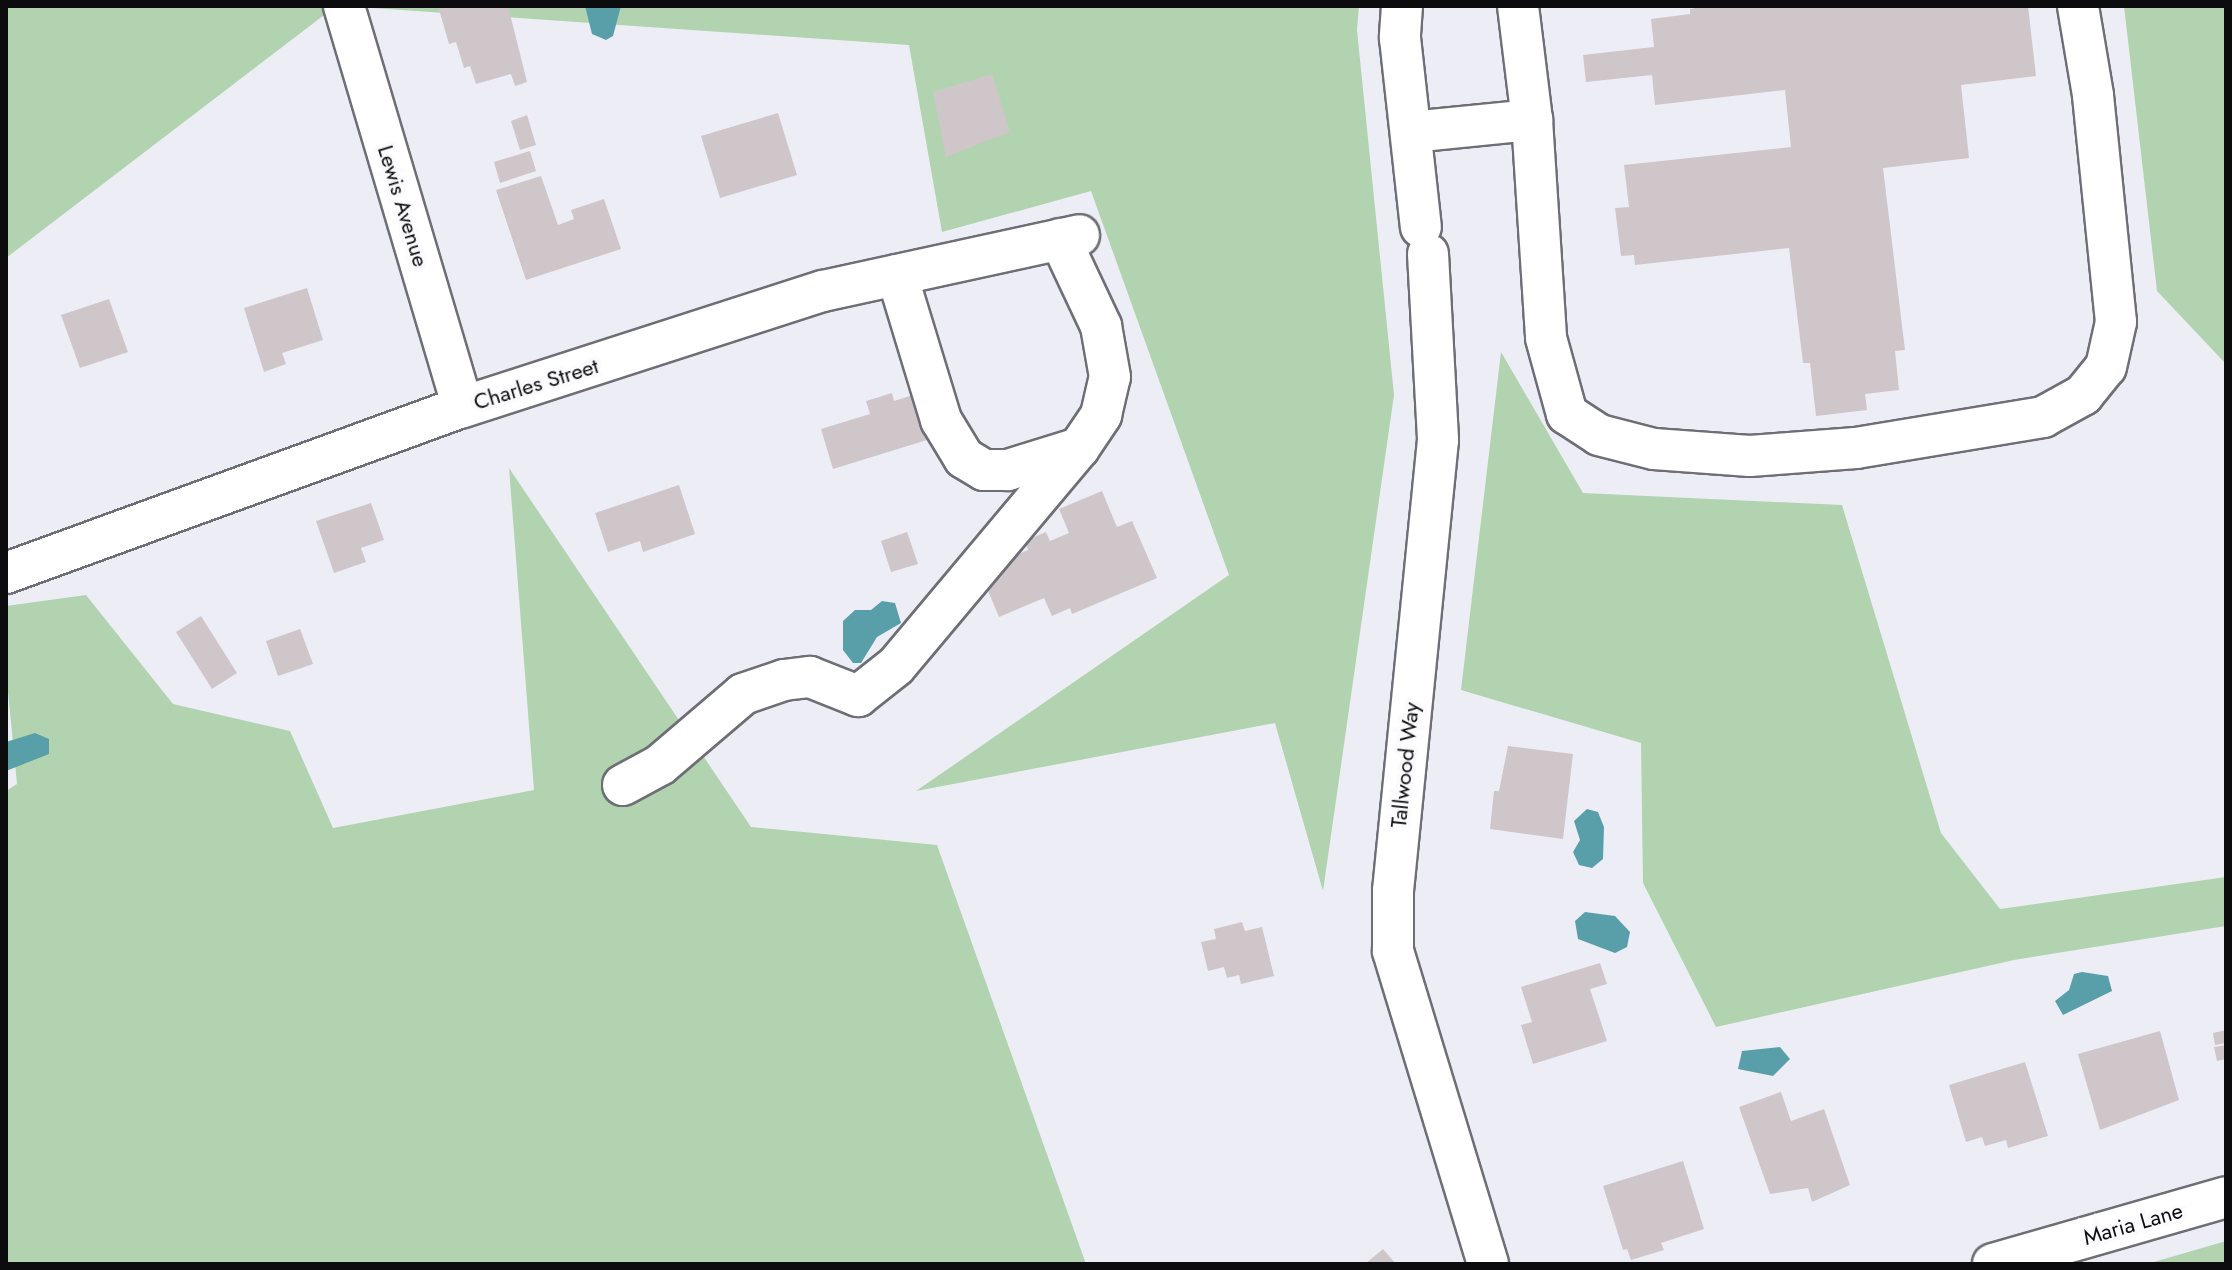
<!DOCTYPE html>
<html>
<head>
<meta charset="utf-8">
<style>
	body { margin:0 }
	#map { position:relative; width:2232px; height:1270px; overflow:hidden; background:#ededf6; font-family:Jost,sans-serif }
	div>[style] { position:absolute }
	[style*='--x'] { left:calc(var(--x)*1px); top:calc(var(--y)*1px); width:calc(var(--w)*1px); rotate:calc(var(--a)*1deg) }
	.green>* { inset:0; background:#b1d3af }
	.water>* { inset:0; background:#599fa9 }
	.building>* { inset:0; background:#cfc6c9 }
	.roads { filter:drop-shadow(2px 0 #6e6e76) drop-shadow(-2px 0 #6e6e76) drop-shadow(0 2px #6e6e76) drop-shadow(0 -2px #6e6e76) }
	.minor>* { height:40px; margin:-20px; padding:0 20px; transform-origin:20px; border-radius:20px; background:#fff }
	span { translate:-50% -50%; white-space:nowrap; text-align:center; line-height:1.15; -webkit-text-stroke:8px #fbfbfe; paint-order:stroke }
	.street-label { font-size:22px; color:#0c0c0f }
	.frame { position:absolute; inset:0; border:8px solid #0c0c0f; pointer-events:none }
</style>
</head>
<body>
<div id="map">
	<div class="green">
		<i style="clip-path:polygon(6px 6px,336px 6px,6px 258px)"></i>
		<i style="clip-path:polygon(344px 6px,1359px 6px,1357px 30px,1394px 395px,1323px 891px,1275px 723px,916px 791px,1229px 575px,1091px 191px,942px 232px,909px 45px)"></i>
		<i style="clip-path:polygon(2124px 6px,2226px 6px,2226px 364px,2157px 291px)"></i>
		<i style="clip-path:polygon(1501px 352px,1583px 493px,1842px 505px,1941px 833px,2000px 909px,2226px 877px,2226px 926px,2014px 960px,1716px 1027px,1643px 883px,1641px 743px,1461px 690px)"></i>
		<i style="clip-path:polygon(509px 468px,751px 827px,937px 845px,1086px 1264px,6px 1264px,6px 791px,17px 784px,6px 671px,6px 606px,86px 595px,173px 704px,290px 731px,333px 828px,534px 790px)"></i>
		<i style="clip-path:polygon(2226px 1241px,2226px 1264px,2147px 1264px)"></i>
	</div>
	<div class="water">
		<i style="clip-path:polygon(585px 6px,621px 6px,613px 36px,606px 40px,592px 34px)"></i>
		<i style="clip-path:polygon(882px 601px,895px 603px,901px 623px,877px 637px,861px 663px,853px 663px,843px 650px,843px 621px,855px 610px,871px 610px)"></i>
		<i style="clip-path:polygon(35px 733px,49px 739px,49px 754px,6px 771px,6px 742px)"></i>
		<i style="clip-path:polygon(1587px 809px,1598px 812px,1604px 827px,1603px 859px,1592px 868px,1579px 865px,1573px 852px,1580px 840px,1574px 821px)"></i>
		<i style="clip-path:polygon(1585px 912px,1615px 916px,1630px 932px,1627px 947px,1615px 953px,1578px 939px,1575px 921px)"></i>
		<i style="clip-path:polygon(2082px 972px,2108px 976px,2112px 991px,2063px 1015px,2055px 1001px,2069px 990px,2074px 974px)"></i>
		<i style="clip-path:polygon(1780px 1047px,1790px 1059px,1773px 1076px,1738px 1069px,1742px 1051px)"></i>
	</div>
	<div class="building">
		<i style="clip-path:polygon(438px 6px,508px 6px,527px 82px,515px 86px,511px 74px,476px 84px,470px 66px,464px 68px,456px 42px,449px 44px)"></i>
		<i style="clip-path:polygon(1706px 6px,2028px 6px,2036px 76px,1961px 85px,1969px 158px,1883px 168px,1905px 350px,1895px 351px,1899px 390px,1865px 394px,1867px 410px,1816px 416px,1810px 363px,1803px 363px,1789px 248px,1635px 265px,1634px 255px,1621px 256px,1615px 208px,1629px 207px,1624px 165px,1791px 147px,1785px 90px,1655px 105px,1652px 75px,1586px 82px,1583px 55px,1654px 47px,1651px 19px,1690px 14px,1690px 9px)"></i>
		<i style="clip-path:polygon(992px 74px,1010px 132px,946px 157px,933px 92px)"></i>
		<i style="clip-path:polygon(778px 113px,797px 175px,720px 198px,701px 136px)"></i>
		<i style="clip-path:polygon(527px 115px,536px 145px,520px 150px,511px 121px)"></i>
		<i style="clip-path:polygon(530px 151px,536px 171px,500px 183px,494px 162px)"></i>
		<i style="clip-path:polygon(541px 176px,558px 225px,574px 219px,571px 210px,604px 199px,621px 249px,526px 280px,496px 190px)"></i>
		<i style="clip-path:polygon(307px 288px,323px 340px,282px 353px,286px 364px,264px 372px,244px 308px)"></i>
		<i style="clip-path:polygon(109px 299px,128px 352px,80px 368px,61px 315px)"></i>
		<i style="clip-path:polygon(892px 393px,894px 401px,913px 395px,927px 440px,833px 469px,821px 429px,870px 414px,866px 401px)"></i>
		<i style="clip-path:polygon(679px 485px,695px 534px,643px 552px,640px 541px,608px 552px,595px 513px)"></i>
		<i style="clip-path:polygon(1102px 491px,1117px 527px,1132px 521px,1157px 578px,1072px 614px,1070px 608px,1052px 616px,1044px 598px,999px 617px,983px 579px,989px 566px,1028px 550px,1025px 541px,1046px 532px,1050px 541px,1069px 533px,1059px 509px)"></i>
		<i style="clip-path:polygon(371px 503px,384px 540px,361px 548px,366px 562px,334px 573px,316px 521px)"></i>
		<i style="clip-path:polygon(907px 532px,918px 564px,891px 572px,881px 541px)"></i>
		<i style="clip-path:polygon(201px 616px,237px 673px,212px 689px,176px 632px)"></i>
		<i style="clip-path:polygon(300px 629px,313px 664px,278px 676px,266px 641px)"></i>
		<i style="clip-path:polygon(1508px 746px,1573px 754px,1563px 839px,1490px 829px,1494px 791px,1499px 791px)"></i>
		<i style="clip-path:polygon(1242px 922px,1245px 931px,1262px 927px,1274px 976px,1241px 984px,1239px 975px,1227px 978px,1224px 967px,1208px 971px,1201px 942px,1216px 939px,1214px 929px)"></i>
		<i style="clip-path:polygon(1600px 963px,1607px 984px,1590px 989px,1607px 1041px,1533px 1064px,1521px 1025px,1532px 1022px,1521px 987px)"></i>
		<i style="clip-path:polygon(2226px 1030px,2226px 1043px,2215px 1045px,2213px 1033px)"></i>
		<i style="clip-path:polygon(2160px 1031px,2179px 1100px,2100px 1130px,2078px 1054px)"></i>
		<i style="clip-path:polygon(2226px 1045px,2226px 1059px,2217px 1061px,2214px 1047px)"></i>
		<i style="clip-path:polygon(2025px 1062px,2048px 1136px,2008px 1148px,2006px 1140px,1985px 1146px,1982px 1137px,1966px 1142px,1949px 1085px)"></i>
		<i style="clip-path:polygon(1781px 1092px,1791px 1121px,1824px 1109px,1850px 1185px,1812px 1202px,1808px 1188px,1770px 1194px,1739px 1107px)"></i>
		<i style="clip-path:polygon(1683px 1161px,1704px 1229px,1661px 1243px,1664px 1250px,1631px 1260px,1627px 1249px,1623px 1250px,1603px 1186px)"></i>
		<i style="clip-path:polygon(1383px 1249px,1396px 1264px,1365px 1264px)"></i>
	</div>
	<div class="roads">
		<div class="minor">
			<i style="--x:344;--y:6;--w:418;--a:73.5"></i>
			<i style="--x:1402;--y:6;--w:32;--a:94"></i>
			<i style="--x:1400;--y:38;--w:190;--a:83.7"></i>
			<i style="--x:1532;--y:120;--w:218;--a:86.3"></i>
			<i style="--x:1546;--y:338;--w:79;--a:74.6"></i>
			<i style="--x:1567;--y:414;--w:38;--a:33"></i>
			<i style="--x:1599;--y:435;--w:57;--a:14.3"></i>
			<i style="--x:1654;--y:449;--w:96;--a:4.2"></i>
			<i style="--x:1750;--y:456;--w:106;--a:-4.3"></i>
			<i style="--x:1856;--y:448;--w:190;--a:-9.4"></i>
			<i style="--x:2043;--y:417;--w:46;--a:-28.8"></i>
			<i style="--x:2083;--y:395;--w:36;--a:-51"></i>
			<i style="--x:2106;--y:367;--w:46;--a:-77.5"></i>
			<i style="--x:2116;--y:322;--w:228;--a:-95.8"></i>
			<i style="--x:2093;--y:95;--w:90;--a:-99.6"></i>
			<i style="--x:1411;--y:132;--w:122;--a:-5.7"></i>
			<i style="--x:1532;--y:120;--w:115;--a:-97"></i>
			<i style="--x:1428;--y:254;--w:186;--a:86.9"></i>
			<i style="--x:1438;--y:440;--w:453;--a:95.7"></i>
			<i style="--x:1393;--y:891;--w:60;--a:90"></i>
			<i style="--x:1393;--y:951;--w:327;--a:73.1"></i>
			<i style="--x:897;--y:275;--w:152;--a:73.1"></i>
			<i style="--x:941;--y:420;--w:44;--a:58.8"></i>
			<i style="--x:964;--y:458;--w:23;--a:31"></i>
			<i style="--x:984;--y:470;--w:24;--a:0"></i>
			<i style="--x:1008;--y:470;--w:74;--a:-17.2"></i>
			<i style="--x:6;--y:573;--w:486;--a:-20"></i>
			<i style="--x:463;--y:407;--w:378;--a:-17.9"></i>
			<i style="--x:823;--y:291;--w:262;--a:-12.3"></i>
			<i style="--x:623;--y:785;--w:42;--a:-28.4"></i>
			<i style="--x:660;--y:765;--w:109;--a:-40.5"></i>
			<i style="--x:743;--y:694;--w:43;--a:-18.9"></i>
			<i style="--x:784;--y:680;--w:26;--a:-7"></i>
			<i style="--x:810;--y:677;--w:52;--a:21.6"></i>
			<i style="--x:858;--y:696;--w:48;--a:-38.3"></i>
			<i style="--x:896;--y:666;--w:285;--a:-50"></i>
			<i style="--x:1079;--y:448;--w:40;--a:-56"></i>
			<i style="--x:1101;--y:415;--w:39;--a:-77"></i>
			<i style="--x:1110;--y:377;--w:52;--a:-100"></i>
			<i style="--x:1101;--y:326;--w:96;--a:-115.2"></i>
			<i style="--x:1993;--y:1264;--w:242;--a:-16"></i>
		</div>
	</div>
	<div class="street-label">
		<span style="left:403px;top:206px;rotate:73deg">Lewis Avenue</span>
		<span style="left:536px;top:384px;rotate:-17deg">Charles Street</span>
		<span style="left:1405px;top:765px;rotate:-84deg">Tallwood Way</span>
		<span style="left:2133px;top:1224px;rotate:-16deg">Maria Lane</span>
	</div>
	<div class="frame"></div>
</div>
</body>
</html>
